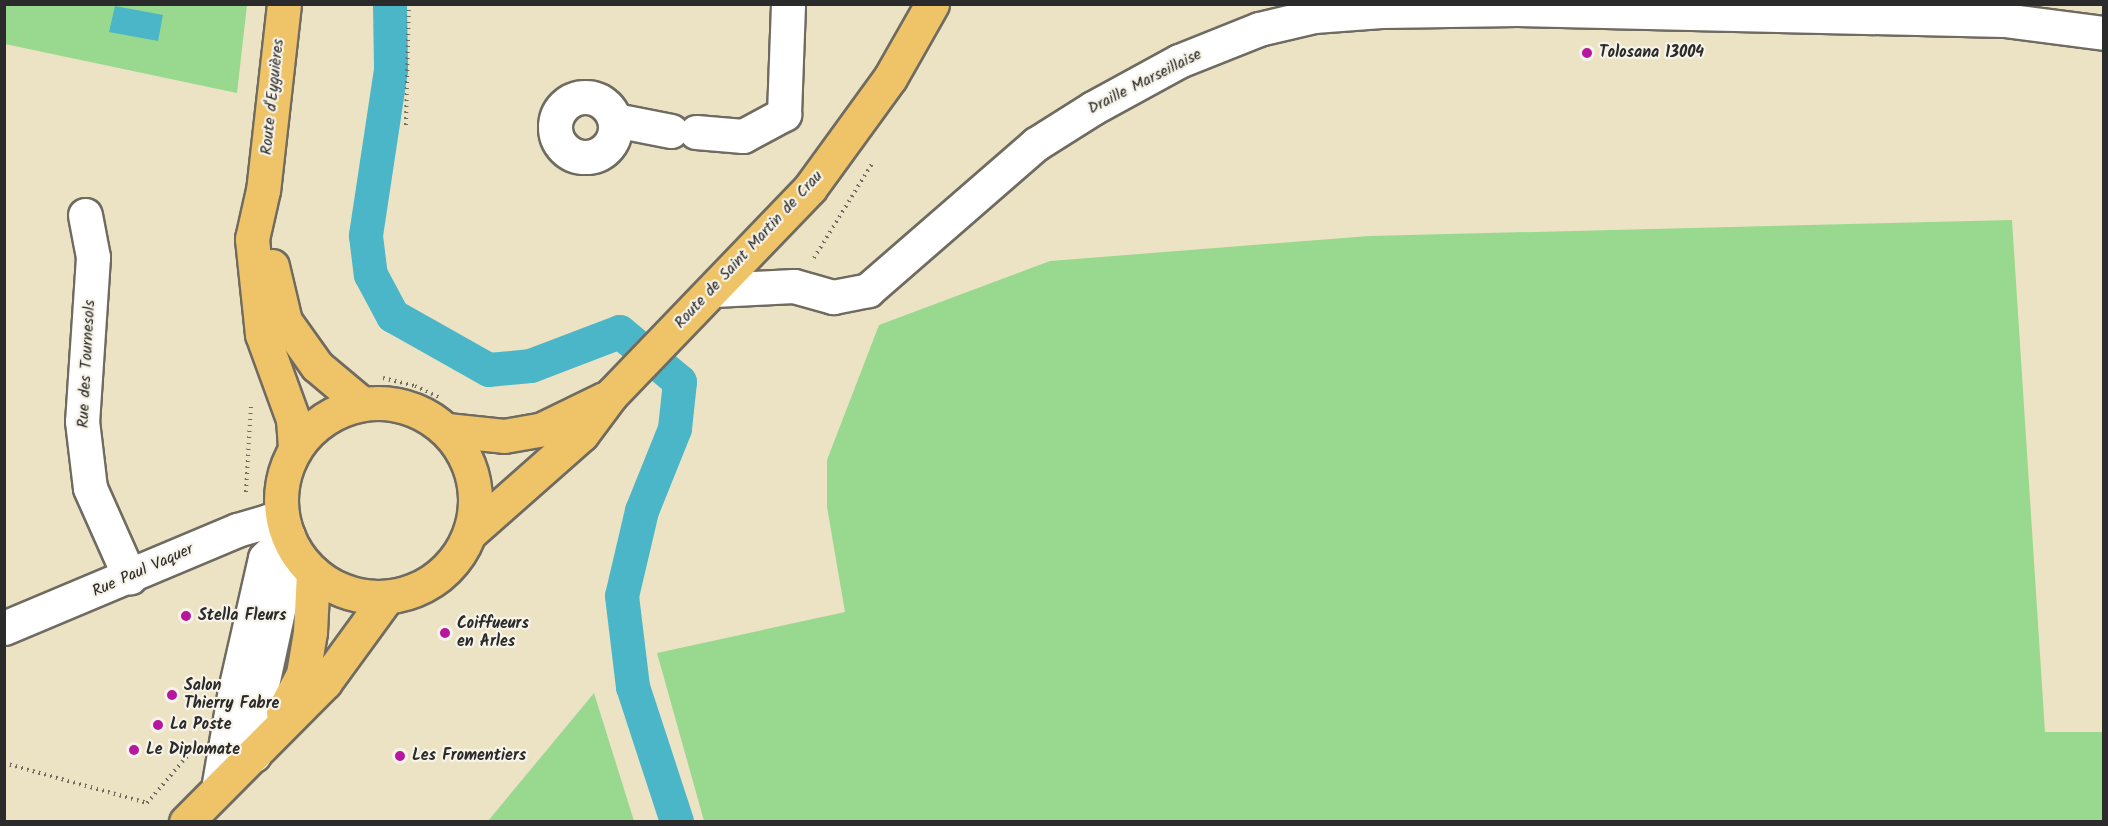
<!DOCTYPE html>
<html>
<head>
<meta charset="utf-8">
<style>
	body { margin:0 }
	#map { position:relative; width:2108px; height:826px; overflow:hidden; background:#ece3c4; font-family:Kalam,sans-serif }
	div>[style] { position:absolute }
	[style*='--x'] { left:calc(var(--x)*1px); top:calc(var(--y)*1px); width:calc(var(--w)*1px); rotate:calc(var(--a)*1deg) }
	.green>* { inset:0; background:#98d98f }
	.water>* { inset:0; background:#4bb6c8 }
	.canal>* { height:34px; margin:-17px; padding:0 17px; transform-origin:17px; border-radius:17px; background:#4bb6c8 }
	.path>* { height:4px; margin-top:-2px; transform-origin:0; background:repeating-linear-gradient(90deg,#6f6b61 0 1.5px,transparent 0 6px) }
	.roads { filter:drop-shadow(2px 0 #6f6b61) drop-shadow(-2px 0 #6f6b61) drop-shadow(0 2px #6f6b61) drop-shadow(0 -2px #6f6b61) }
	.minor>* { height:33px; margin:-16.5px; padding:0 16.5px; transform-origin:16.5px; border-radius:16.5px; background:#fff }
	.minor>.ring { margin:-16.5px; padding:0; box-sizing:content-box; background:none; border:33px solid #fff; border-radius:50% }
	.major>* { height:33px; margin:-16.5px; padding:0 16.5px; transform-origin:16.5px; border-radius:16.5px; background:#efc469 }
	.major>.ring { margin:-16.5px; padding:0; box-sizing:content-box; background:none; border:33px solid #efc469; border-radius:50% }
	.dots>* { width:16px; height:16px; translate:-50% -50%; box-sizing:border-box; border:3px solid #f7f3e8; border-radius:50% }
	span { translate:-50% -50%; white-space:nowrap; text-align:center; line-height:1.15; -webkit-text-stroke:4.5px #f7f3e8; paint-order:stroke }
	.poi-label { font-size:16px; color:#2b2b2b; font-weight:700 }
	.left { translate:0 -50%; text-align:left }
	.street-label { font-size:16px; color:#2b2b2b }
	.frame { position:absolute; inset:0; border:6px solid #2b2b2b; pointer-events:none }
</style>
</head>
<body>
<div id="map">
	<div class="green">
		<i style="clip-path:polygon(5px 5px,247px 5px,237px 93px,5px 44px)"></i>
		<i style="clip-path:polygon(2012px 220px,2045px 732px,2103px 732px,2103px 821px,704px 821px,657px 653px,845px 612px,827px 507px,827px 460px,879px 325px,1050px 261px,1369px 236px)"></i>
		<i style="clip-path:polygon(594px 693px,634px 821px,488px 821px)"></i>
	</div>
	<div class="water">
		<i style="clip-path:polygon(115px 6px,163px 15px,158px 41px,109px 32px)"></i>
	</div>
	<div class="canal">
		<i style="--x:390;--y:4;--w:66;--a:89.1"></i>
		<i style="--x:391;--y:70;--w:168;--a:98.6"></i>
		<i style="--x:366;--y:236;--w:39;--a:83"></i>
		<i style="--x:371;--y:275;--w:47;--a:61.8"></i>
		<i style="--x:393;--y:316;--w:110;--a:29.4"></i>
		<i style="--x:489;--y:370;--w:42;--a:-5.4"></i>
		<i style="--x:531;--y:366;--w:95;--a:-20.9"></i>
		<i style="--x:620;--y:332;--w:78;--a:39.8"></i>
		<i style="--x:680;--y:382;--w:47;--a:96.1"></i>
		<i style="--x:675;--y:429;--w:88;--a:111.9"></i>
		<i style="--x:642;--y:511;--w:87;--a:103.2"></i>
		<i style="--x:622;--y:596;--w:92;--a:83.1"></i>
		<i style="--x:633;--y:687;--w:142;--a:71.9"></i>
	</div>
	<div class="path">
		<i style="--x:406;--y:125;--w:121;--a:-88.6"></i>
		<i style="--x:814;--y:258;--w:113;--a:-58.4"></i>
		<i style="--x:383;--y:378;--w:33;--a:14"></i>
		<i style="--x:415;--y:386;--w:29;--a:25"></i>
		<i style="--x:246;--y:492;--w:86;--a:-86.7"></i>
		<i style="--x:4;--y:763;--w:148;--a:15.6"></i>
		<i style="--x:147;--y:803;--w:65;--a:-49.4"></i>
	</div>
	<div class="roads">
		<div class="minor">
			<i class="ring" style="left:555px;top:97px;width:27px;height:27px"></i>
			<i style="--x:615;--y:120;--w:57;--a:11.1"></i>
			<i style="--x:696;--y:132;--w:47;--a:4.9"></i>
			<i style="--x:743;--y:136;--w:47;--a:-28.2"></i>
			<i style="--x:784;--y:114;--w:110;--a:-87.9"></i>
			<i style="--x:85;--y:215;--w:43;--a:79.2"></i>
			<i style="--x:93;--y:257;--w:164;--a:93.8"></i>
			<i style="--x:82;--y:421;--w:67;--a:83.2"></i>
			<i style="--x:90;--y:488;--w:98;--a:66"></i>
			<i style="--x:714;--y:290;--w:80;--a:-2.9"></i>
			<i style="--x:794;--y:286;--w:41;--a:15.8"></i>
			<i style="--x:833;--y:297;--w:36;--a:-11"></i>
			<i style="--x:868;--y:290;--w:223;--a:-41"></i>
			<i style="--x:1036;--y:144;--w:67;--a:-32.3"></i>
			<i style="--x:1093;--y:108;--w:98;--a:-28.7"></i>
			<i style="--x:1179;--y:61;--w:86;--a:-21.8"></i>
			<i style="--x:1259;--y:29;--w:57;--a:-13.3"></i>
			<i style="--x:1314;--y:16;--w:67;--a:-4.3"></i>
			<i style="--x:1381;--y:11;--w:136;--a:-0.8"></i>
			<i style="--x:1517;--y:9;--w:487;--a:1.3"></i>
			<i style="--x:2004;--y:20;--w:101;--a:7.4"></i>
			<i style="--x:4;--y:628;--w:253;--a:-22.8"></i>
			<i style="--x:237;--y:530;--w:32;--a:-16"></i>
			<i style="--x:268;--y:521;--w:17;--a:17"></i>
			<i style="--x:254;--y:755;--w:38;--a:-88"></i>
			<i style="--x:255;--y:717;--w:175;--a:-77.8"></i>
			<i style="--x:218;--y:789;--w:100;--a:-80.3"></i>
			<i style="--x:235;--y:690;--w:135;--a:-77.2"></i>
			<i style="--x:265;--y:558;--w:32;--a:-44"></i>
		</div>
		<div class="major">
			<i style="--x:284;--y:4;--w:187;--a:96.4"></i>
			<i style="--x:263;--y:190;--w:50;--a:102.7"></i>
			<i style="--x:252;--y:239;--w:96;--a:84"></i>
			<i style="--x:262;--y:334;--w:90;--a:70"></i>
			<i style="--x:293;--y:419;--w:30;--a:86"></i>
			<i style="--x:272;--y:266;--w:57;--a:76.7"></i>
			<i style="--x:285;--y:321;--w:55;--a:54.6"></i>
			<i style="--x:317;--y:366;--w:57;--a:40.1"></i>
			<i class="ring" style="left:281px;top:403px;width:161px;height:161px"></i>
			<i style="--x:447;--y:430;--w:57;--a:6"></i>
			<i style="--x:504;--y:436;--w:39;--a:-10"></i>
			<i style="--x:542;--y:429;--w:69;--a:-25.8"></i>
			<i style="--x:470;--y:533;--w:149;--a:-41.5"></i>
			<i style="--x:582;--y:434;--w:49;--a:-53.4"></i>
			<i style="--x:611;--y:395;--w:287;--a:-46.1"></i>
			<i style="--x:810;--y:188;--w:136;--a:-54"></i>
			<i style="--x:890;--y:78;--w:85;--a:-60.4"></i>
			<i style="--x:283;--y:712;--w:43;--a:-62.2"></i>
			<i style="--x:303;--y:674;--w:43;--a:-80.5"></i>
			<i style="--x:310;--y:632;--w:60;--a:-87.1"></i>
			<i style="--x:186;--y:822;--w:197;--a:-45.2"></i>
			<i style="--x:325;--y:682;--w:105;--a:-53.9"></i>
		</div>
	</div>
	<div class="dots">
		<i style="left:1587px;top:53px;background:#b5179e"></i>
		<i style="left:186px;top:616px;background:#b5179e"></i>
		<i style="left:445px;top:633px;background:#b5179e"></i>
		<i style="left:172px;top:695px;background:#b5179e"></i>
		<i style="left:158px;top:725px;background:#b5179e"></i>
		<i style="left:134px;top:750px;background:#b5179e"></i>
		<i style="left:400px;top:756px;background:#b5179e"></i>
	</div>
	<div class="poi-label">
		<span class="left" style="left:1599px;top:53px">Tolosana 13004</span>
		<span class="left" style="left:198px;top:616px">Stella Fleurs</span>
		<span class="left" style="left:457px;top:633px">Coiffueurs<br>en Arles</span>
		<span class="left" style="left:184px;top:695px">Salon<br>Thierry Fabre</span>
		<span class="left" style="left:170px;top:725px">La Poste</span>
		<span class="left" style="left:146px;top:750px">Le Diplomate</span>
		<span class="left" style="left:412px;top:756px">Les Fromentiers</span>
	</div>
	<div class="street-label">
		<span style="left:1145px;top:82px;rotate:-27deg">Draille Marseillaise</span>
		<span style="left:273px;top:97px;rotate:-84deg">Route d'Eyguières</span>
		<span style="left:749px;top:250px;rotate:-47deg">Route de Saint Martin de Crau</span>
		<span style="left:87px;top:364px;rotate:-87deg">Rue des Tournesols</span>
		<span style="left:143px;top:571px;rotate:-24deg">Rue Paul Vaquer</span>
	</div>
	<div class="frame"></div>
</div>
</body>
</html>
